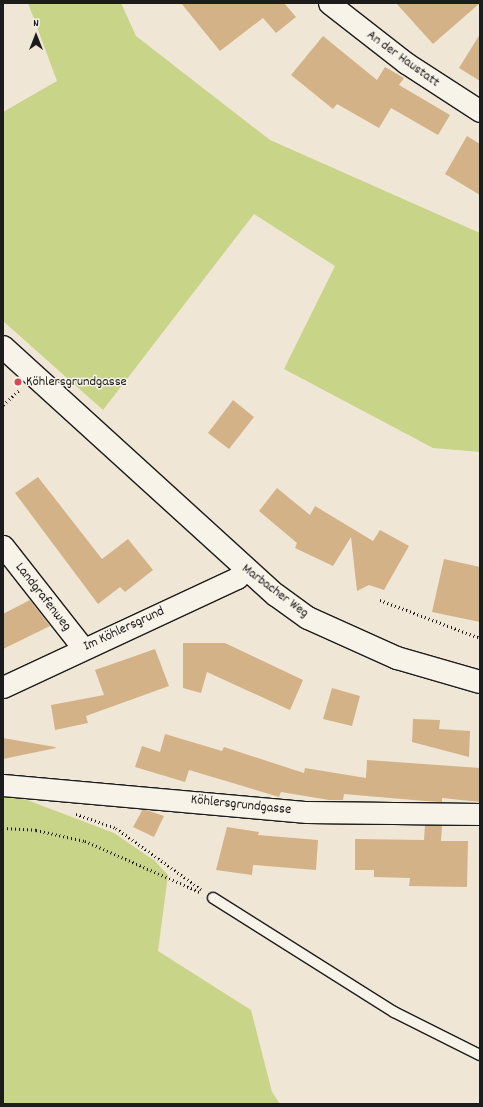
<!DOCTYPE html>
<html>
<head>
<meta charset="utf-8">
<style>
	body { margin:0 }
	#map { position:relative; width:483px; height:1107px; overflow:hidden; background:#f0e6d5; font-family:Dekko,sans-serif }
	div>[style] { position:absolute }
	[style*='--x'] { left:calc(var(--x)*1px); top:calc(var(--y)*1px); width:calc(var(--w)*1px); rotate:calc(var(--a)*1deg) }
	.green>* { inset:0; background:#c8d488 }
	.building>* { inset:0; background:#d4b287 }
	.path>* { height:2.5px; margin-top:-1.25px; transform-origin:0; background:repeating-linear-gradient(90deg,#1c1c1c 0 1px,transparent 0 4px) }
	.roads { filter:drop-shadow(1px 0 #1c1c1c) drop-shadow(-1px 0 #1c1c1c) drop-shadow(0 1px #1c1c1c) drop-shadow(0 -1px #1c1c1c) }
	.lane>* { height:10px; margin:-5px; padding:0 5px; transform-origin:5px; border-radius:5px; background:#f7f3e8 }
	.street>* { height:21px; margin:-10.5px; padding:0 10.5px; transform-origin:10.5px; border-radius:10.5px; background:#f7f3e8 }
	.secondary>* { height:22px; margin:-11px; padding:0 11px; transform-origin:11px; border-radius:11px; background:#f7f3e8 }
	.dots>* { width:11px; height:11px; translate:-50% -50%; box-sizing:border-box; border:2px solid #f7f3e8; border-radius:50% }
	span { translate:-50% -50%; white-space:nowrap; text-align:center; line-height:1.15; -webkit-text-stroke:3px #f7f3e8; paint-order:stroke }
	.street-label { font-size:14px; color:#1c1c1c }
	.poi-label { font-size:14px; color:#1c1c1c }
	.left { translate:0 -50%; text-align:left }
	.frame { position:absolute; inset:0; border:4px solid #1c1c1c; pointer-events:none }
	.north { position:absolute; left:16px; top:16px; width:40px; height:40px; -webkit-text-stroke:3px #f7f3e8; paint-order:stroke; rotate:0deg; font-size:11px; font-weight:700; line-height:16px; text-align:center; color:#1c1c1c }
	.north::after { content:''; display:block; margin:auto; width:14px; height:18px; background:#1c1c1c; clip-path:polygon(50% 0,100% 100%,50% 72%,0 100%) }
</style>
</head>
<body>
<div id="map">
	<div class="green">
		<i style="clip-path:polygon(28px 3px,121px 3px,136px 36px,270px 140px,480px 233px,480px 452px,433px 448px,284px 369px,335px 266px,254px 214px,103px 410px,3px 321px,3px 112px,57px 81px)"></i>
		<i style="clip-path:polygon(3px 795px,27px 800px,114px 833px,155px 861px,168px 875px,158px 951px,251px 1010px,272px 1092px,280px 1104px,3px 1104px)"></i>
	</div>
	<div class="building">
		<i style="clip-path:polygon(181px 3px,284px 3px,296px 17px,276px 33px,263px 18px,220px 51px)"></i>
		<i style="clip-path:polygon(396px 3px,480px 3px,433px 44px)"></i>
		<i style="clip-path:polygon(480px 34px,480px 81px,459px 68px)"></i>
		<i style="clip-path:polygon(323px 36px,377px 80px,385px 67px,404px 78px,399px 85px,450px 115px,438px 135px,391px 108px,379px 128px,337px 104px,333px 109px,291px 75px)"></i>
		<i style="clip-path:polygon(467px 136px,480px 144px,480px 195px,445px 174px)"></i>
		<i style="clip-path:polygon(233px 400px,254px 417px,229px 449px,208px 433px)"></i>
		<i style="clip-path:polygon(38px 477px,102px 559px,128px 539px,153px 570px,125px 592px,120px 587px,98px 604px,15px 493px)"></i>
		<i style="clip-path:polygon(277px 488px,310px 515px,315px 506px,373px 541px,380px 530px,409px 546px,384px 590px,369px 585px,357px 591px,351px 537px,333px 566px,295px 548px,297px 543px,259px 511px)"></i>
		<i style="clip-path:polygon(444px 559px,480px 567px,480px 622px,432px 612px)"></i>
		<i style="clip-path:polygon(30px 600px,50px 626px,3px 649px,3px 614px)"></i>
		<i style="clip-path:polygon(183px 643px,225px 643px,303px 680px,290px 710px,207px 672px,201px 693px,183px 688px)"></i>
		<i style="clip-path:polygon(155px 649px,169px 686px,86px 716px,88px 723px,55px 730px,51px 705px,104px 695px,95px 670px)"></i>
		<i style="clip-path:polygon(332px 688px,360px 696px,352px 726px,323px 719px)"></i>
		<i style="clip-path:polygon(413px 719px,440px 720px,439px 729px,470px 731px,469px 757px,412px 742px)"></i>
		<i style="clip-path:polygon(165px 734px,222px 751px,224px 747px,304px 773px,305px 768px,366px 778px,367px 760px,480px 768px,480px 802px,442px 798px,442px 802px,425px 801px,344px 794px,343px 800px,329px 800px,281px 792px,279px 797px,189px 770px,185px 782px,135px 767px,142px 746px,160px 752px)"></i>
		<i style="clip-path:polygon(3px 738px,55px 747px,56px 748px,3px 759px)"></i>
		<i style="clip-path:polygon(143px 809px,164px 816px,154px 837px,133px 827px)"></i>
		<i style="clip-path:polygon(425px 825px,442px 826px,441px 841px,468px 841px,467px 887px,409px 886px,410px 878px,374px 877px,374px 870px,355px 870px,355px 839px,424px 840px)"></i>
		<i style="clip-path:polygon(227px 827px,259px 832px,258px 835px,318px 840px,316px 870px,253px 865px,252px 875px,216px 870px)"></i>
	</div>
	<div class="path">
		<i style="--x:3;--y:405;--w:21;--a:-43"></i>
		<i style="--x:380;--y:600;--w:107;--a:20.8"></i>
		<i style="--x:76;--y:814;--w:42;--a:19.3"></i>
		<i style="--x:116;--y:828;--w:105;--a:35.7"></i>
		<i style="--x:3;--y:828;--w:33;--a:3"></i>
		<i style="--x:36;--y:830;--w:50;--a:12.7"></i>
		<i style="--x:85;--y:841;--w:126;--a:23.9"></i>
	</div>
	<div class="roads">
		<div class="lane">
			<i style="--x:213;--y:898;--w:214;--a:32.2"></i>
			<i style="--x:394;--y:1012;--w:96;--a:26.6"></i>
		</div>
		<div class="street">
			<i style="--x:329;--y:3;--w:98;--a:37.9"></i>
			<i style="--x:406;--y:63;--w:88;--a:33"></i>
			<i style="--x:3;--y:546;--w:130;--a:51.9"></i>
			<i style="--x:3;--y:687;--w:258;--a:-25"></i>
			<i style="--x:237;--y:578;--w:11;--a:-45"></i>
			<i style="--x:3;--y:785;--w:305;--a:5.1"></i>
			<i style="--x:307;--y:812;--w:173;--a:0.7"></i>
		</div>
		<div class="secondary">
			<i style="--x:3;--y:347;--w:369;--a:42.3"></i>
			<i style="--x:276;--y:595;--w:39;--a:36"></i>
			<i style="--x:308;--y:618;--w:98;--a:24.2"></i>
			<i style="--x:397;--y:658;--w:86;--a:16.1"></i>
		</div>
	</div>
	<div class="dots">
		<i style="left:18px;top:382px;background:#d1495b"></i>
	</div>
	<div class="street-label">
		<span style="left:403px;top:59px;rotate:36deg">An der Haustatt</span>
		<span style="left:275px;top:591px;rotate:37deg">Marbacher Weg</span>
		<span style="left:43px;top:597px;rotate:52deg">Landgrafenweg</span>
		<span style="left:124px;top:629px;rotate:-25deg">Im Köhlersgrund</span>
		<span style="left:241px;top:805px;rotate:6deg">Köhlersgrundgasse</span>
	</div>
	<div class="poi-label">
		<span class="left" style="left:26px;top:382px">Köhlersgrundgasse</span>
	</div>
	<div class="frame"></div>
	<div class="north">N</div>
</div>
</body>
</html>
